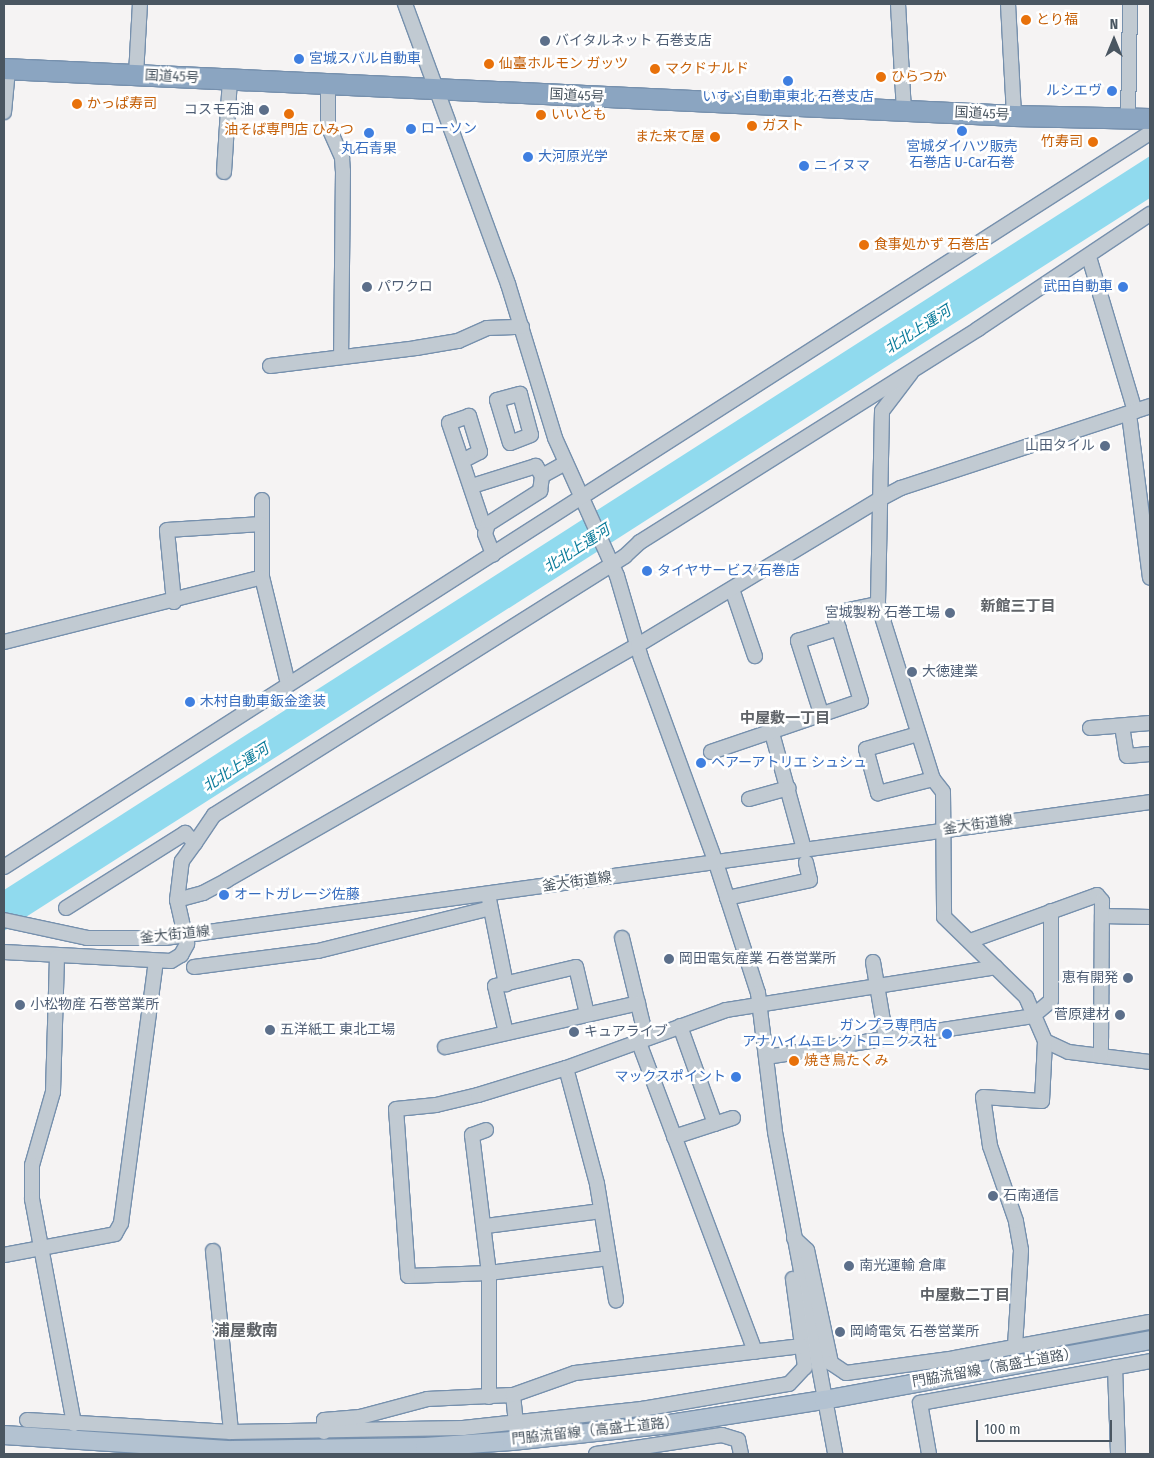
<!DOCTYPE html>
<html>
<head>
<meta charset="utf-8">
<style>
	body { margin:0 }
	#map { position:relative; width:1154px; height:1458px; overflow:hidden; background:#f5f3f3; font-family:"Fira Sans Condensed","Noto Sans JP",sans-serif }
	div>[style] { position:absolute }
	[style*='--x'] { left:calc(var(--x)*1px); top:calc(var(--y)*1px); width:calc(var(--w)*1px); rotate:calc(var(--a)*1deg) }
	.water>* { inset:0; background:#90daee }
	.roads { filter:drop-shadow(1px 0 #7690ad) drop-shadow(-1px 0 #7690ad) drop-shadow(0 1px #7690ad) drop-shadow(0 -1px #7690ad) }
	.minor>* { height:14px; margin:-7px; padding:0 7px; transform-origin:7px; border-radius:7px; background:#c1cad2 }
	.major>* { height:18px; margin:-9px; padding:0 9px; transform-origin:9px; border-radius:9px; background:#b3c2d1 }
	.highway>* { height:20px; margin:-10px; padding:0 10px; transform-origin:10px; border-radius:10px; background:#8ba5c1 }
	.dots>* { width:14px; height:14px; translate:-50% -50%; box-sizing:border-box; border:2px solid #fff; border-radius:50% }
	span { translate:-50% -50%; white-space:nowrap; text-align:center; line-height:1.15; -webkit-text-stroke:5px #fff; paint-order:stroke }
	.food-label { font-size:14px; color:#c56008 }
	.left { translate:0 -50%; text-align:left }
	.right { translate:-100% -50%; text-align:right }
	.service-label { font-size:14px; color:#4e5e75 }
	.shop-label { font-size:14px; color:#366cbe }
	.street-label { font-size:14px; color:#4a5661 }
	.water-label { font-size:15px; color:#0c7c9b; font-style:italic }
	.neighbourhood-label { font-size:15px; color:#5f6368; font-weight:700 }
	.quarter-label { font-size:16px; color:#5f6368; font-weight:700 }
	.frame { position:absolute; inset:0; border:5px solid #4a5661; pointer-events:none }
	.north { position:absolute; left:1089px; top:15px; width:50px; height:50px; -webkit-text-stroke:4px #fff; paint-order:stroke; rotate:0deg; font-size:14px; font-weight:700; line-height:20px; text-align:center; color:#4a5661 }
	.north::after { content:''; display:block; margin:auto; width:18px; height:22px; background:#4a5661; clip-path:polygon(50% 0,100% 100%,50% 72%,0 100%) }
	.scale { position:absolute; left:976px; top:1420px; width:136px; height:22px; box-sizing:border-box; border:2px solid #4a5661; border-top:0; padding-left:6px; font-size:15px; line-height:18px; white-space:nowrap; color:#4a5661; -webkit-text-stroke:4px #fff; paint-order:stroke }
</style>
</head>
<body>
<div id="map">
	<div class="water">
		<i style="clip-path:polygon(1150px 156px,1150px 198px,4px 931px,4px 890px)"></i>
	</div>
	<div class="roads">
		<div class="minor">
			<i style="--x:405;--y:4;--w:298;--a:69.8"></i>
			<i style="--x:508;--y:284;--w:161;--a:73"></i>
			<i style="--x:555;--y:438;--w:151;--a:65.8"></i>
			<i style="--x:617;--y:576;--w:85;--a:73.7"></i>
			<i style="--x:641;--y:658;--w:218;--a:69.9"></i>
			<i style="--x:716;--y:863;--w:137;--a:72.1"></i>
			<i style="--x:758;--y:993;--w:140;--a:83"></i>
			<i style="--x:775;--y:1132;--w:328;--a:79.4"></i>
			<i style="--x:898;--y:4;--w:107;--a:86.8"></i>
			<i style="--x:1008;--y:4;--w:112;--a:86.9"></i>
			<i style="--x:136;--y:75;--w:71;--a:-86.8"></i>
			<i style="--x:328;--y:85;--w:41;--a:90"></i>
			<i style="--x:328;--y:126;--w:35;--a:66"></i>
			<i style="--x:342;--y:158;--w:13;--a:86"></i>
			<i style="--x:343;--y:171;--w:185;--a:90.6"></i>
			<i style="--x:4;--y:112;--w:42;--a:-84.6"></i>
			<i style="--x:1128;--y:120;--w:116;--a:-89"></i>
			<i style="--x:224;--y:172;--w:92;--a:-86.3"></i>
			<i style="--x:1089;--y:257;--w:161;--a:73.4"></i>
			<i style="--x:270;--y:366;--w:147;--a:-7"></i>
			<i style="--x:416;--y:348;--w:43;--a:-9.5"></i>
			<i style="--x:458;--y:341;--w:32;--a:-24"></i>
			<i style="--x:487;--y:328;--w:35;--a:-2"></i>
			<i style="--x:911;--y:373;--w:48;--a:127.3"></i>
			<i style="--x:882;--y:411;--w:193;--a:91.2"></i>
			<i style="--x:878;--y:604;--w:183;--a:72.6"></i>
			<i style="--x:933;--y:779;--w:16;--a:52"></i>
			<i style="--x:943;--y:792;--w:125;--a:89.5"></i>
			<i style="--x:944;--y:917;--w:115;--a:44.3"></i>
			<i style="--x:1026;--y:997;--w:48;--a:66.6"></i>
			<i style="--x:1045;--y:1041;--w:26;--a:25"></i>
			<i style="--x:1069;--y:1052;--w:82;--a:7"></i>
			<i style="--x:520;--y:394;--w:42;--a:75"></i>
			<i style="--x:531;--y:435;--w:22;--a:159"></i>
			<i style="--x:510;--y:443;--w:45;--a:-106.8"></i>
			<i style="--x:497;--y:400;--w:24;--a:-15"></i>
			<i style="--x:1129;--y:414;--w:165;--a:82.7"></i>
			<i style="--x:464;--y:460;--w:18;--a:-27"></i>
			<i style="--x:480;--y:452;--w:38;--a:-107"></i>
			<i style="--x:469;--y:416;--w:21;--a:161"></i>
			<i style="--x:449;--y:423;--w:107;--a:71.4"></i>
			<i style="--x:483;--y:524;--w:5;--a:0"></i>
			<i style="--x:488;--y:524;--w:62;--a:-32.4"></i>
			<i style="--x:540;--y:491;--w:15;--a:-82"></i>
			<i style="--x:542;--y:476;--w:12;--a:-121"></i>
			<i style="--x:536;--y:466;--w:67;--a:162.6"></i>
			<i style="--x:542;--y:476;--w:26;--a:-29"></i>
			<i style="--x:262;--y:500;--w:77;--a:90"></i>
			<i style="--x:262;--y:577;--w:110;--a:76.3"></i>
			<i style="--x:488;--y:524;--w:10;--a:107"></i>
			<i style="--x:485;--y:534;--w:22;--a:68"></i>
			<i style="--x:732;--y:589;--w:71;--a:71.1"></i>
			<i style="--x:174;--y:602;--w:72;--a:-95.6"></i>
			<i style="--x:167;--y:530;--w:95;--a:-3.6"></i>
			<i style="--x:4;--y:642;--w:266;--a:-14.1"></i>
			<i style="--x:821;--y:713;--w:76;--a:-107.7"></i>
			<i style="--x:798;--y:641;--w:43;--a:-17.6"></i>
			<i style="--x:1122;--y:726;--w:30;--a:81"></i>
			<i style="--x:1127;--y:756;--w:23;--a:-5"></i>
			<i style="--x:1090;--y:728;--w:60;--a:-4.8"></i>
			<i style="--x:772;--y:733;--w:120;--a:74.6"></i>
			<i style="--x:918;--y:734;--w:54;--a:163.9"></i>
			<i style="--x:866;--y:749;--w:46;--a:74.7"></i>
			<i style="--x:878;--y:793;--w:57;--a:-14.3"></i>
			<i style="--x:711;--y:752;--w:158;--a:-18.8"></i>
			<i style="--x:861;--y:701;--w:92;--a:-107.1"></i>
			<i style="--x:834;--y:613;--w:45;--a:-11.6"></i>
			<i style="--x:749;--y:799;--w:41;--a:-15.4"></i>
			<i style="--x:4;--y:867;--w:1361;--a:-32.64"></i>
			<i style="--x:727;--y:898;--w:85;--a:-12.2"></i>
			<i style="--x:810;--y:880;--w:18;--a:-103"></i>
			<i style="--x:489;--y:899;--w:87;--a:78.7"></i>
			<i style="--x:177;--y:900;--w:39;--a:-83"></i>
			<i style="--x:182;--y:861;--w:22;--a:-54"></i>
			<i style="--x:66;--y:908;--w:141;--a:-32.2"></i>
			<i style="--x:185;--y:833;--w:14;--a:45"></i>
			<i style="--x:195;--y:843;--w:34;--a:-56"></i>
			<i style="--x:214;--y:815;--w:486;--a:-32.2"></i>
			<i style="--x:625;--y:556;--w:21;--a:-43"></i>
			<i style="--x:640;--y:542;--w:400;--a:-32.2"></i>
			<i style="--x:978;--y:329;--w:207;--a:-33.8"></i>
			<i style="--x:1102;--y:916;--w:48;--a:1.2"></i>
			<i style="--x:4;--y:920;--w:85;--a:12.2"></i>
			<i style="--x:87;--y:938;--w:78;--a:0"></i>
			<i style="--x:165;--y:938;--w:994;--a:-7.86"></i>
			<i style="--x:622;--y:938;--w:102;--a:76.4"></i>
			<i style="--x:970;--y:941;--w:135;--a:-19.9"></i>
			<i style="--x:1097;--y:895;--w:8;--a:50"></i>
			<i style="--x:1102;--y:901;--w:155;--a:90.4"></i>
			<i style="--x:4;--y:952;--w:167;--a:3.1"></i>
			<i style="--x:171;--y:961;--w:12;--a:-31"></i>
			<i style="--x:181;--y:955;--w:13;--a:-61"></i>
			<i style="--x:187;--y:944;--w:45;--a:-102.8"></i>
			<i style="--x:177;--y:900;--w:27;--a:-15"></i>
			<i style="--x:203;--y:893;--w:27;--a:-28"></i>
			<i style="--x:227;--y:880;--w:473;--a:-29.8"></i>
			<i style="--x:638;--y:645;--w:283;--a:-31.1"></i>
			<i style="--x:880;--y:499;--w:24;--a:-28"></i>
			<i style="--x:901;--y:488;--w:262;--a:-18.2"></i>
			<i style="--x:57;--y:957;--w:135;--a:91.7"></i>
			<i style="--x:53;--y:1092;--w:76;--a:106"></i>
			<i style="--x:32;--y:1165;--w:34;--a:90"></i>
			<i style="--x:32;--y:1199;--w:229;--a:79.4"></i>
			<i style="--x:873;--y:962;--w:77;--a:80.3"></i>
			<i style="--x:194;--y:967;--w:125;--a:-7.4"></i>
			<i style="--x:318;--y:951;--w:177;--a:-14"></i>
			<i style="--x:680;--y:1026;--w:104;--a:70.3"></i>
			<i style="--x:506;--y:1033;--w:48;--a:-103.2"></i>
			<i style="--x:495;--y:986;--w:83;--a:-13.2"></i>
			<i style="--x:576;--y:967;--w:48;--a:76.8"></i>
			<i style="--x:638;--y:1040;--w:333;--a:69.4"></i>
			<i style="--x:445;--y:1047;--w:198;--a:-12.8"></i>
			<i style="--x:766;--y:1057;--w:270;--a:-8.7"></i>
			<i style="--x:1033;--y:1016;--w:23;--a:-40"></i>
			<i style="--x:1051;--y:1001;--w:90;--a:-90"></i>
			<i style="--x:566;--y:1068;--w:120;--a:75"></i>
			<i style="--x:597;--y:1184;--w:118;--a:80.7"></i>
			<i style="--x:486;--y:1130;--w:15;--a:160"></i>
			<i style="--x:472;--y:1135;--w:139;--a:83"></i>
			<i style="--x:489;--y:1273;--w:124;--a:90"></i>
			<i style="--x:674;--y:1137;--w:62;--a:-17.9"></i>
			<i style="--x:486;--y:1226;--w:116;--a:-7.4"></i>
			<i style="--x:794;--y:1238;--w:18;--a:43"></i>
			<i style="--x:807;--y:1250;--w:116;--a:78"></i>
			<i style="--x:831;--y:1363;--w:18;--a:34"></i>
			<i style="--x:846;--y:1373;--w:110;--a:-7.8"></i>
			<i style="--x:955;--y:1358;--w:198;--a:-10.5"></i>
			<i style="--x:213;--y:1251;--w:182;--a:84.3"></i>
			<i style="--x:4;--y:1255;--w:113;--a:-10.7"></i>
			<i style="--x:115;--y:1234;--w:13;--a:-61"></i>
			<i style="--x:121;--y:1223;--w:263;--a:-82.4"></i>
			<i style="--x:609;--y:1258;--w:121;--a:172.9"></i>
			<i style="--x:489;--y:1273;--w:81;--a:177.9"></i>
			<i style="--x:408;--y:1276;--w:167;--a:-94.1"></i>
			<i style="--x:396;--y:1109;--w:40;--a:-5.7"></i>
			<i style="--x:436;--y:1105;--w:43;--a:-13.4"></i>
			<i style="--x:478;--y:1095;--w:92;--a:-17.1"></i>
			<i style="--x:566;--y:1068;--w:170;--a:-19.9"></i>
			<i style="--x:726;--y:1010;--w:273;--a:-9"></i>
			<i style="--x:1015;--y:1346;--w:96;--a:-86.4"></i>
			<i style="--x:1021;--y:1250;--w:29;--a:-100"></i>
			<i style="--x:1016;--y:1221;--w:79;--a:-109.1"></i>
			<i style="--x:990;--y:1146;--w:49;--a:-98.1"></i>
			<i style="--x:983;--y:1097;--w:59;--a:3.9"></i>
			<i style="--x:1042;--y:1101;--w:60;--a:-87.1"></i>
			<i style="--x:1115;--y:1367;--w:87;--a:88"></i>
			<i style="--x:513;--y:1395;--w:29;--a:84"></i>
			<i style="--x:27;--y:1420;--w:204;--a:3.4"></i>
			<i style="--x:231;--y:1432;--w:232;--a:-1"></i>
			<i style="--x:463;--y:1428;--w:180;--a:-6.1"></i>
			<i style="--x:642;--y:1409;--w:149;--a:-9.7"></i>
			<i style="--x:789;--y:1384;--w:23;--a:-47"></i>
			<i style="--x:805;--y:1367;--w:89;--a:-97.8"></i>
			<i style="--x:324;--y:1432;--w:12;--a:-90"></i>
			<i style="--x:324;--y:1420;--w:36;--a:-5"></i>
			<i style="--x:360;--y:1417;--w:69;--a:-15"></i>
			<i style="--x:427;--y:1399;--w:86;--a:-2.7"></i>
			<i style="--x:513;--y:1395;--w:66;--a:-19.5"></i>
			<i style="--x:575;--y:1373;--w:228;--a:-6.8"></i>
			<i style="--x:596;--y:1454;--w:127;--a:-8.6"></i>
			<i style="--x:722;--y:1435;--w:17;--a:17"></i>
			<i style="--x:738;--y:1440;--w:14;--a:78"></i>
			<i style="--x:929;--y:1454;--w:52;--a:-100"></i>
			<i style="--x:920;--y:1403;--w:234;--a:-10.3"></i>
		</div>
		<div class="major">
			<i style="--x:4;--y:1435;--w:228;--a:3.8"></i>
			<i style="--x:232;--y:1450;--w:193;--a:-0.9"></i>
			<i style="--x:425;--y:1447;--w:87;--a:-3.9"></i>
			<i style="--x:512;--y:1441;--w:159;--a:-6.1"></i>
			<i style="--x:670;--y:1424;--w:156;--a:-8.9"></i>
			<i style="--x:824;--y:1400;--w:331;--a:-10.4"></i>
		</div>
		<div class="highway">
			<i style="--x:4;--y:69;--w:1011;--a:2.66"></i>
			<i style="--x:1014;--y:116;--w:136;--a:1.3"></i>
		</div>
	</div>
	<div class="dots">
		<i style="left:1026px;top:20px;background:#e8710a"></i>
		<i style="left:545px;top:41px;background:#5c6f8a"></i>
		<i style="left:299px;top:59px;background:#3f7fe0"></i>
		<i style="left:489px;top:64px;background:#e8710a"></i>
		<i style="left:655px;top:69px;background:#e8710a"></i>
		<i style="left:881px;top:77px;background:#e8710a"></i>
		<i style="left:788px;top:81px;background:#3f7fe0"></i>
		<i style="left:1112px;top:91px;background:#3f7fe0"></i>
		<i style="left:77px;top:104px;background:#e8710a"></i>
		<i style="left:264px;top:110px;background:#5c6f8a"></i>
		<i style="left:289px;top:114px;background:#e8710a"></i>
		<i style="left:541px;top:115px;background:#e8710a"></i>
		<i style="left:752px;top:126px;background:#e8710a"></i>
		<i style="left:411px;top:129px;background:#3f7fe0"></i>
		<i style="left:962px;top:131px;background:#3f7fe0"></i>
		<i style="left:369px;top:133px;background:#3f7fe0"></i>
		<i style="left:715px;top:137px;background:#e8710a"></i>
		<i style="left:1093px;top:142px;background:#e8710a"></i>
		<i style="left:528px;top:157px;background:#3f7fe0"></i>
		<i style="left:804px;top:166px;background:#3f7fe0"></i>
		<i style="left:864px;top:245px;background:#e8710a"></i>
		<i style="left:367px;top:287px;background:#5c6f8a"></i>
		<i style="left:1123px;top:287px;background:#3f7fe0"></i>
		<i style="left:1105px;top:446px;background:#5c6f8a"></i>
		<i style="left:647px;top:571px;background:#3f7fe0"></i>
		<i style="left:950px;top:613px;background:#5c6f8a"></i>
		<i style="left:912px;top:672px;background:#5c6f8a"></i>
		<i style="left:190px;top:702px;background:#3f7fe0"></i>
		<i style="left:701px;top:763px;background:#3f7fe0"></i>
		<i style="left:224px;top:895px;background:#3f7fe0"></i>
		<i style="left:669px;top:959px;background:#5c6f8a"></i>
		<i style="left:1128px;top:978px;background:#5c6f8a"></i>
		<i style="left:20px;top:1005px;background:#5c6f8a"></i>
		<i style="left:1120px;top:1015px;background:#5c6f8a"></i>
		<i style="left:270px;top:1030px;background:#5c6f8a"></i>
		<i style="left:574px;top:1032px;background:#5c6f8a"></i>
		<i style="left:947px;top:1034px;background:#3f7fe0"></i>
		<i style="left:794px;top:1061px;background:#e8710a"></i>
		<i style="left:736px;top:1077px;background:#3f7fe0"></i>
		<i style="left:993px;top:1196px;background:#5c6f8a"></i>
		<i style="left:849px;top:1266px;background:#5c6f8a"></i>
		<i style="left:840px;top:1332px;background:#5c6f8a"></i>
	</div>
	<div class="food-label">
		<span class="left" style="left:1036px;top:20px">とり福</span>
		<span class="left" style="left:499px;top:64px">仙臺ホルモン ガッツ</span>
		<span class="left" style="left:665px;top:69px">マクドナルド</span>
		<span class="left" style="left:891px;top:77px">ひらつか</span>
		<span class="left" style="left:87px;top:104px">かっぱ寿司</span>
		<span class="left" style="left:551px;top:115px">いいとも</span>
		<span class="left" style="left:762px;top:126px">ガスト</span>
		<span style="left:289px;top:130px">油そば専門店 ひみつ</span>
		<span class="right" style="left:705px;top:137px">また来て屋</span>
		<span class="right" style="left:1083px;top:142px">竹寿司</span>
		<span class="left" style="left:874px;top:245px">食事処かず 石巻店</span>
		<span class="left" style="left:804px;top:1061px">焼き鳥たくみ</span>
	</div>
	<div class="service-label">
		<span class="left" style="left:555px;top:41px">バイタルネット 石巻支店</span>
		<span class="right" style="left:254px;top:110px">コスモ石油</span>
		<span class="left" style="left:377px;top:287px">パワクロ</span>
		<span class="right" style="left:1095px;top:446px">山田タイル</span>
		<span class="right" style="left:940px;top:613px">宮城製粉 石巻工場</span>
		<span class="left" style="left:922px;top:672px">大徳建業</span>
		<span class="left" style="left:679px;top:959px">岡田電気産業 石巻営業所</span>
		<span class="right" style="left:1118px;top:978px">恵有開発</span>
		<span class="left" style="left:30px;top:1005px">小松物産 石巻営業所</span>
		<span class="right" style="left:1110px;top:1015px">菅原建材</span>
		<span class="left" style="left:280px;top:1030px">五洋紙工 東北工場</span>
		<span class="left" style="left:584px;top:1032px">キュアライブ</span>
		<span class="left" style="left:1003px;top:1196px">石南通信</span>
		<span class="left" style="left:859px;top:1266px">南光運輸 倉庫</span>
		<span class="left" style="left:850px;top:1332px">岡崎電気 石巻営業所</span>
	</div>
	<div class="shop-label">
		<span class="left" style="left:309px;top:59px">宮城スバル自動車</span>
		<span class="right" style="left:1102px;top:91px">ルシエヴ</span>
		<span style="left:788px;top:97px">いすゞ自動車東北 石巻支店</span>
		<span class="left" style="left:421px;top:129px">ローソン</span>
		<span style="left:962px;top:155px">宮城ダイハツ販売<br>石巻店 U-Car石巻</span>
		<span style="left:369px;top:149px">丸石青果</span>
		<span class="left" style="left:538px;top:157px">大河原光学</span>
		<span class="left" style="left:814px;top:166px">ニイヌマ</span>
		<span class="right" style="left:1113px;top:287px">武田自動車</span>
		<span class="left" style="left:657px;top:571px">タイヤサービス 石巻店</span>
		<span class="left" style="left:200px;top:702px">木村自動車鈑金塗装</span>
		<span class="left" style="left:711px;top:763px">ヘアーアトリエ シュシュ</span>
		<span class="left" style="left:234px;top:895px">オートガレージ佐藤</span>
		<span class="right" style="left:937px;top:1034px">ガンプラ専門店<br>アナハイムエレクトロニクス社</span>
		<span class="right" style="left:726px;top:1077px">マックスポイント</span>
	</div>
	<div class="street-label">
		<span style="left:172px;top:77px;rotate:3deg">国道45号</span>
		<span style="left:577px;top:96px;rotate:3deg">国道45号</span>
		<span style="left:982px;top:114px;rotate:3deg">国道45号</span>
		<span style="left:978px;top:825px;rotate:-8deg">釜大街道線</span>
		<span style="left:577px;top:882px;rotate:-8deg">釜大街道線</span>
		<span style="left:175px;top:935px;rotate:-6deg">釜大街道線</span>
		<span style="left:995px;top:1368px;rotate:-10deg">門脇流留線（高盛土道路）</span>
		<span style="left:595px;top:1431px;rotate:-6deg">門脇流留線（高盛土道路）</span>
	</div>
	<div class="water-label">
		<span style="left:918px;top:330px;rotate:-33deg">北北上運河</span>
		<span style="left:577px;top:549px;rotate:-33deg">北北上運河</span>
		<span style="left:236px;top:768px;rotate:-33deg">北北上運河</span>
	</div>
	<div class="neighbourhood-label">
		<span style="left:1018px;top:607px">新館三丁目</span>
		<span style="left:785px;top:719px">中屋敷一丁目</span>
		<span style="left:965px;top:1296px">中屋敷二丁目</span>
	</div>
	<div class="quarter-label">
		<span style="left:246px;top:1331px">浦屋敷南</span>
	</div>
	<div class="frame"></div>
	<div class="north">N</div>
	<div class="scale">100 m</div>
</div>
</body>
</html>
